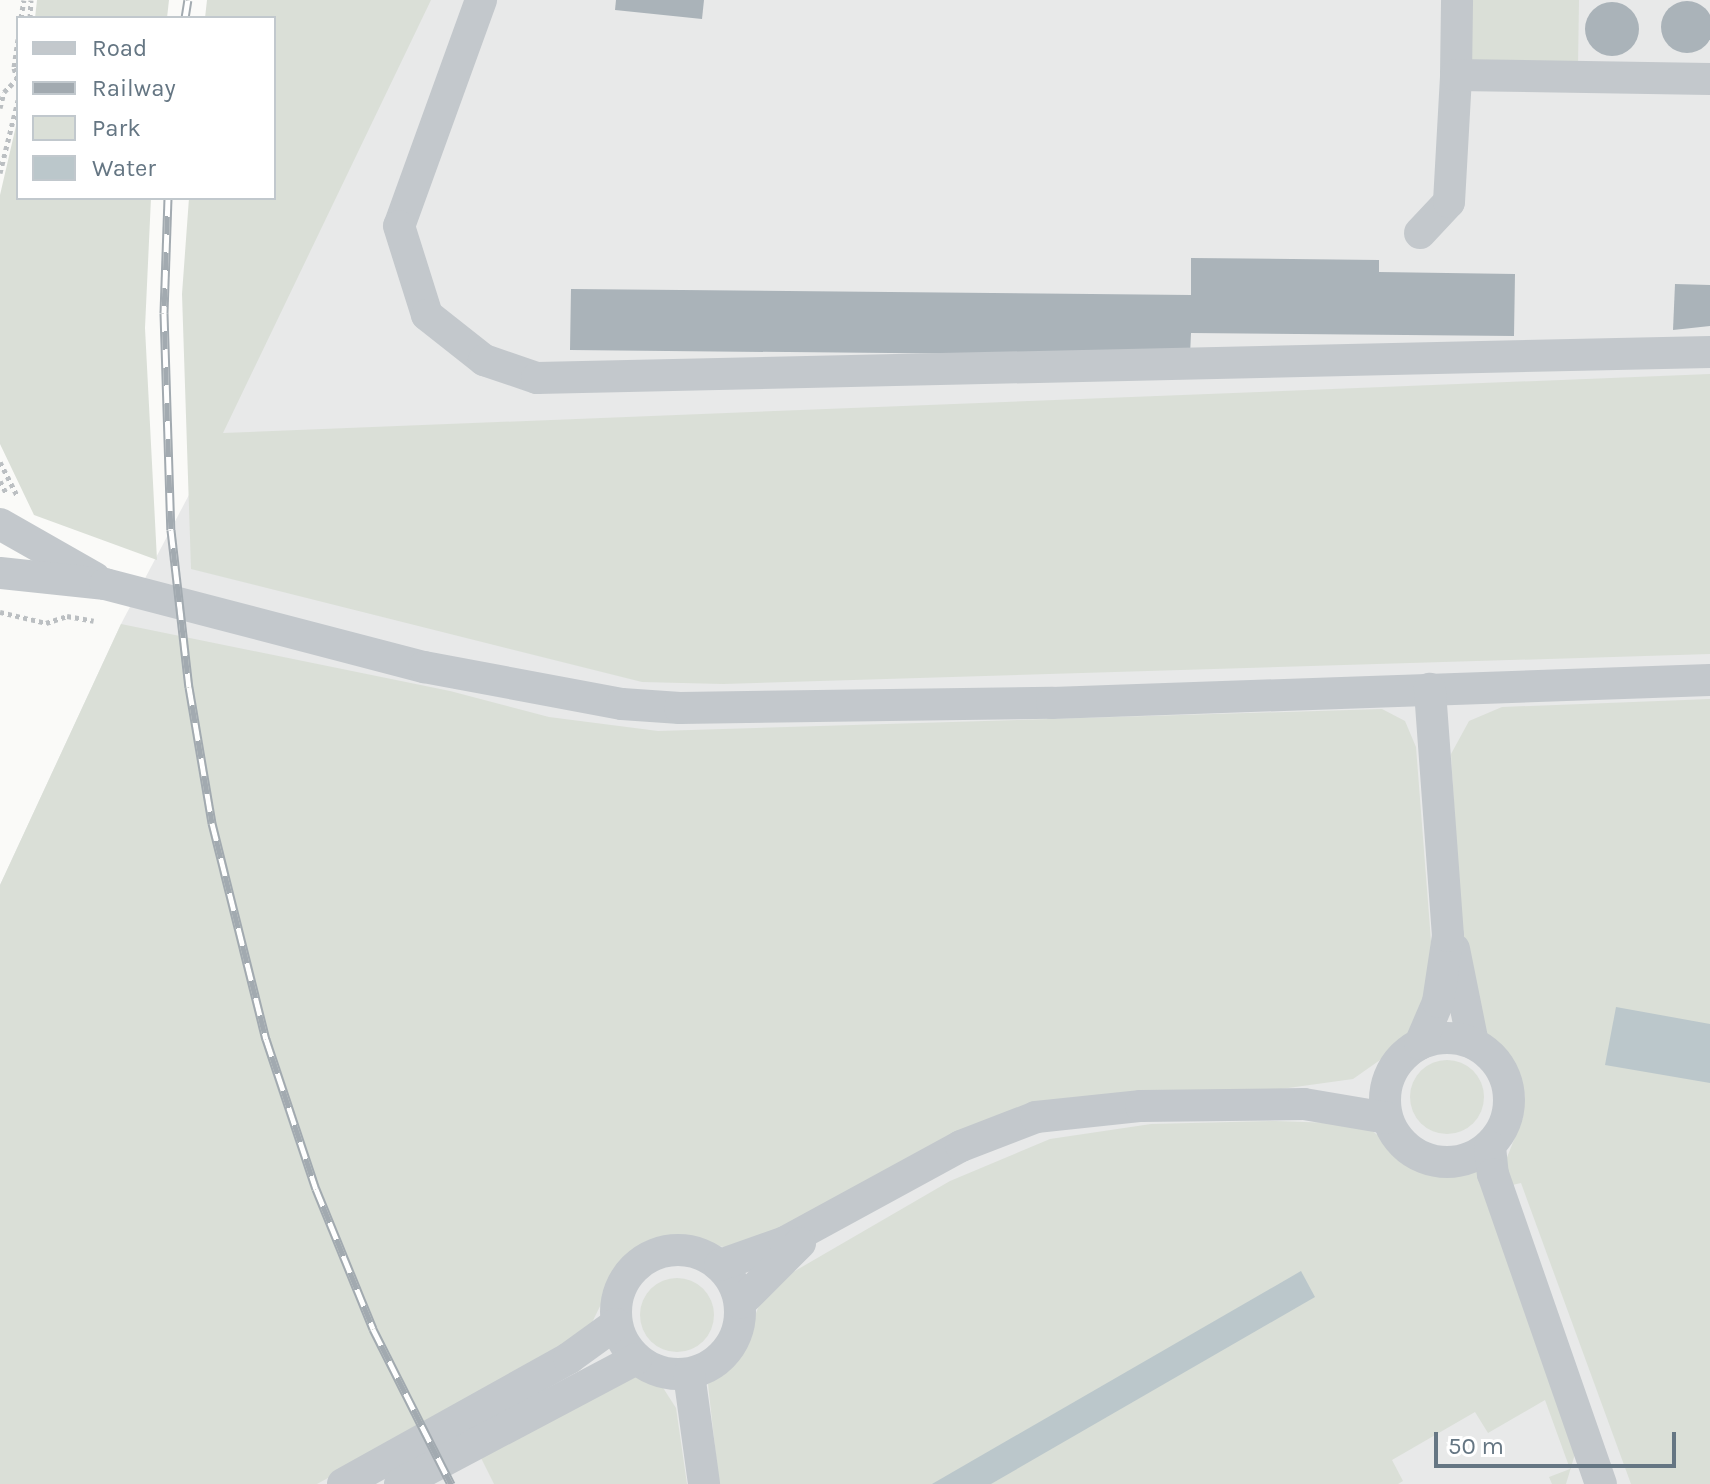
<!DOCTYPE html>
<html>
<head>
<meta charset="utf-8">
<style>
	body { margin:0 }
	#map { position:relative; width:1710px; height:1484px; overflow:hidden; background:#fafaf8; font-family:Karla,sans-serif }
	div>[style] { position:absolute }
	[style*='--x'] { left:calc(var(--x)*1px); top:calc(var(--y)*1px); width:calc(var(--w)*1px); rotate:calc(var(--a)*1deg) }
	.built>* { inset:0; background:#e8e9e9 }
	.green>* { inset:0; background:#dadfd7 }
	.round { border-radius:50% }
	.water>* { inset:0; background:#bbc7cb }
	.building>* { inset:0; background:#aab3b9 }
	.path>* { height:5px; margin-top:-2.5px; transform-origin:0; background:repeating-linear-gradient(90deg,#bbbfc2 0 4px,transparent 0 8px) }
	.minor>* { height:32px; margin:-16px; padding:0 16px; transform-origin:16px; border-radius:16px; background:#c3c8cc }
	.minor>.ring { margin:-16px; padding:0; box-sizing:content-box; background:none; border:32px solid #c3c8cc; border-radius:50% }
	.rail>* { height:9px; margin-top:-4.5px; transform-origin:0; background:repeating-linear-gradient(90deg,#fff 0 18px,#a2aab0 0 36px); box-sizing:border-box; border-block:2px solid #a2aab0 }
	span { translate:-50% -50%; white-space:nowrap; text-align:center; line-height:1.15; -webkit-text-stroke:8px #fff; paint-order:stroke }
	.legend { position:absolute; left:16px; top:16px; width:260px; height:184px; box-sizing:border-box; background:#fff; border:2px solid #c1c8cd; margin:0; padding:10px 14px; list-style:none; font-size:24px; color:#657683 }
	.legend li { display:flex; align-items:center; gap:16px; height:40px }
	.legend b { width:40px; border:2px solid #c1c8cd }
	.scale { position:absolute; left:1434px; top:1432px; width:242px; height:36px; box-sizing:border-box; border:4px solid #657683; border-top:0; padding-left:10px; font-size:24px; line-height:28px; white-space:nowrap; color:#657683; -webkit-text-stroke:6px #fff; paint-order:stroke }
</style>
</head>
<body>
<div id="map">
	<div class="built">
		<i style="clip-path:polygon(430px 0,1710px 0,1710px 1484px,0 1484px,0 885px,121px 624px,221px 434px)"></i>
	</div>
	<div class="green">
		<i style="clip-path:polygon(37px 0,169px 0,167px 18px,35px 18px)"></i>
		<i style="clip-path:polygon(207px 0,431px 0,223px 433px,1710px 374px,1710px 654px,723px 684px,642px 682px,191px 569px,182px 294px,189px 198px,274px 198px,274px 18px,205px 18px)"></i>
		<i style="clip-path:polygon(1471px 0,1579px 0,1578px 66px,1472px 65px)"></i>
		<i style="clip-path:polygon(18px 117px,18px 198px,151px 198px,145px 328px,157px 560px,34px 515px,0 444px,0 195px)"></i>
		<i style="clip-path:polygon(121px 624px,450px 691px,549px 717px,658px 731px,1382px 709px,1405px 721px,1416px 747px,1431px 941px,1430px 974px,1418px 1021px,1400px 1046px,1353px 1079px,1251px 1093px,1117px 1093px,787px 1231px,729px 1248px,675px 1238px,659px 1242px,621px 1263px,585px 1337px,317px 1484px,0 1484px,0 885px)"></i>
		<i style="clip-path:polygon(1710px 699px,1710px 1484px,1631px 1484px,1521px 1183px,1508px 1186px,1506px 1160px,1523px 1117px,1525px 1095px,1519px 1072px,1485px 1034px,1461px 928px,1451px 754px,1469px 721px,1502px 707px)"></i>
		<i class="round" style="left:1410px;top:1060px;width:74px;height:74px"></i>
		<i style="clip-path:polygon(1275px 1121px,1363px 1124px,1426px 1172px,1477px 1171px,1575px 1454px,1566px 1484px,1552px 1484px,1549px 1477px,1570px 1469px,1545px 1400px,1488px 1433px,1475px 1412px,1392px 1460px,1403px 1481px,1398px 1484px,719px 1484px,708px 1384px,738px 1361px,761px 1300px,788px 1275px,950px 1181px,1050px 1139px,1151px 1124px)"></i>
		<i class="round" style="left:640px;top:1278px;width:74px;height:74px"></i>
		<i style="clip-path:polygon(626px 1373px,660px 1383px,676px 1408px,687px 1484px,494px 1484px,479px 1454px)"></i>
	</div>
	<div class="water">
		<i style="clip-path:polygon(1616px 1007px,1710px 1024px,1710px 1083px,1605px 1065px)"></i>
		<i style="clip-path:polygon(1301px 1271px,1315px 1297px,991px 1484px,932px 1484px)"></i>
	</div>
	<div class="building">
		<i style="clip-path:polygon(616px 0,704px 0,702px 19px,615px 10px)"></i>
		<i class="round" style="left:1661px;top:1px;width:52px;height:52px"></i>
		<i class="round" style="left:1585px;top:2px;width:54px;height:54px"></i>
		<i style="clip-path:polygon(1191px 258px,1379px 260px,1379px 272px,1515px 274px,1514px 336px,1191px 333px,1190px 356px,570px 350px,571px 289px,1191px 295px)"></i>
		<i style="clip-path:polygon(1675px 284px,1710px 285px,1710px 326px,1673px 330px)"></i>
	</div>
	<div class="path">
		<i style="--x:21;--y:18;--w:18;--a:-81"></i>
		<i style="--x:30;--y:18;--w:18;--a:-87"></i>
		<i style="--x:18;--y:39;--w:29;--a:98"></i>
		<i style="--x:14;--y:68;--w:14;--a:73"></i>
		<i style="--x:0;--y:108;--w:16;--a:-76"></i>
		<i style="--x:4;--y:92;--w:18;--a:-45"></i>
		<i style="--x:0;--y:173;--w:75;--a:-76.1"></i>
		<i style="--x:0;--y:462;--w:39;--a:63"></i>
		<i style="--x:0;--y:481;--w:13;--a:63"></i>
		<i style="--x:0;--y:612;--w:47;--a:13.4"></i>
		<i style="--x:46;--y:623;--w:22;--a:-18"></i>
		<i style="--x:67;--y:616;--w:27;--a:10"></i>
	</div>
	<div class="minor">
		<i style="--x:481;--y:0;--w:240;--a:109.9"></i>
		<i style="--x:399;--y:226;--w:93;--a:72.5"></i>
		<i style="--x:427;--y:315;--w:73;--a:38.3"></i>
		<i style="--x:484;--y:360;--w:56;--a:18.8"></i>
		<i style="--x:537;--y:378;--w:1173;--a:-1.27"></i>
		<i style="--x:1456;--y:75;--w:75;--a:-89.2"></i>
		<i style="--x:1420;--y:233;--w:42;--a:-46.9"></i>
		<i style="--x:1449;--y:202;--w:127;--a:-86.8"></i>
		<i style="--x:1456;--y:75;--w:254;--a:0.9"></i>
		<i style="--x:0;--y:524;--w:109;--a:29.6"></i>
		<i style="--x:0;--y:573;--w:106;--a:6"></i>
		<i style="--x:105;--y:584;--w:330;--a:14.6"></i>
		<i style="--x:424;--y:667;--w:201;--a:10.6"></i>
		<i style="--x:622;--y:704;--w:58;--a:3.9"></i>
		<i style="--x:680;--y:708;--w:372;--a:-0.8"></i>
		<i style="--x:1052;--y:703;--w:658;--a:-2"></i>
		<i style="--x:1454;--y:949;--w:96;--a:78.6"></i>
		<i class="ring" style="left:1385px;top:1038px;width:92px;height:92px"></i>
		<i style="--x:1420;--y:1044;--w:46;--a:-66.8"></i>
		<i style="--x:1438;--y:1002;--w:67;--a:-81.4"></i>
		<i style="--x:1448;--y:936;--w:248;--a:-94.2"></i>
		<i style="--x:1490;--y:1147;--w:27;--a:84"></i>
		<i style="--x:1493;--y:1174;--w:328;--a:70.8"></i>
		<i class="ring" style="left:616px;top:1250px;width:92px;height:92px"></i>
		<i style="--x:720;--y:1265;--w:69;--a:-19.5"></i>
		<i style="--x:785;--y:1242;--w:200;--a:-28.6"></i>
		<i style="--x:961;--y:1146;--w:80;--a:-21.1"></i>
		<i style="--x:1036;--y:1117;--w:106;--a:-6"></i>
		<i style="--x:1141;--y:1106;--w:163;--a:-0.7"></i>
		<i style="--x:1304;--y:1104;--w:84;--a:9.6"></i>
		<i style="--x:740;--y:1303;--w:85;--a:-45"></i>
		<i style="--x:689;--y:1374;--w:111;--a:82.2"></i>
		<i style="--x:343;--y:1484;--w:259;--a:-29.1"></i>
		<i style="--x:569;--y:1358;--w:58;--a:-35.9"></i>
		<i style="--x:400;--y:1484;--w:267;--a:-27.9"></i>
	</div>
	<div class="rail">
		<i style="--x:185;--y:18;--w:18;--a:-81"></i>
		<i style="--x:168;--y:198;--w:115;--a:92"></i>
		<i style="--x:164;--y:313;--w:217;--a:88.2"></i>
		<i style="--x:171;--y:530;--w:158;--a:83.5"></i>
		<i style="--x:189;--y:687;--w:138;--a:80.4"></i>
		<i style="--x:212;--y:823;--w:223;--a:76"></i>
		<i style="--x:266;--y:1039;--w:158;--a:71.6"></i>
		<i style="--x:316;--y:1189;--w:151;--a:67.8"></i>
		<i style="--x:373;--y:1329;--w:174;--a:63.3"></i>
	</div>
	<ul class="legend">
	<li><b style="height:10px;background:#c3c8cc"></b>Road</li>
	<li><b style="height:10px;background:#a2aab0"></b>Railway</li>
	<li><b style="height:22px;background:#dadfd7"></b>Park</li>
	<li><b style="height:22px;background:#bbc7cb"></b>Water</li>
	</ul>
	<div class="scale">50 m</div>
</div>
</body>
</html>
